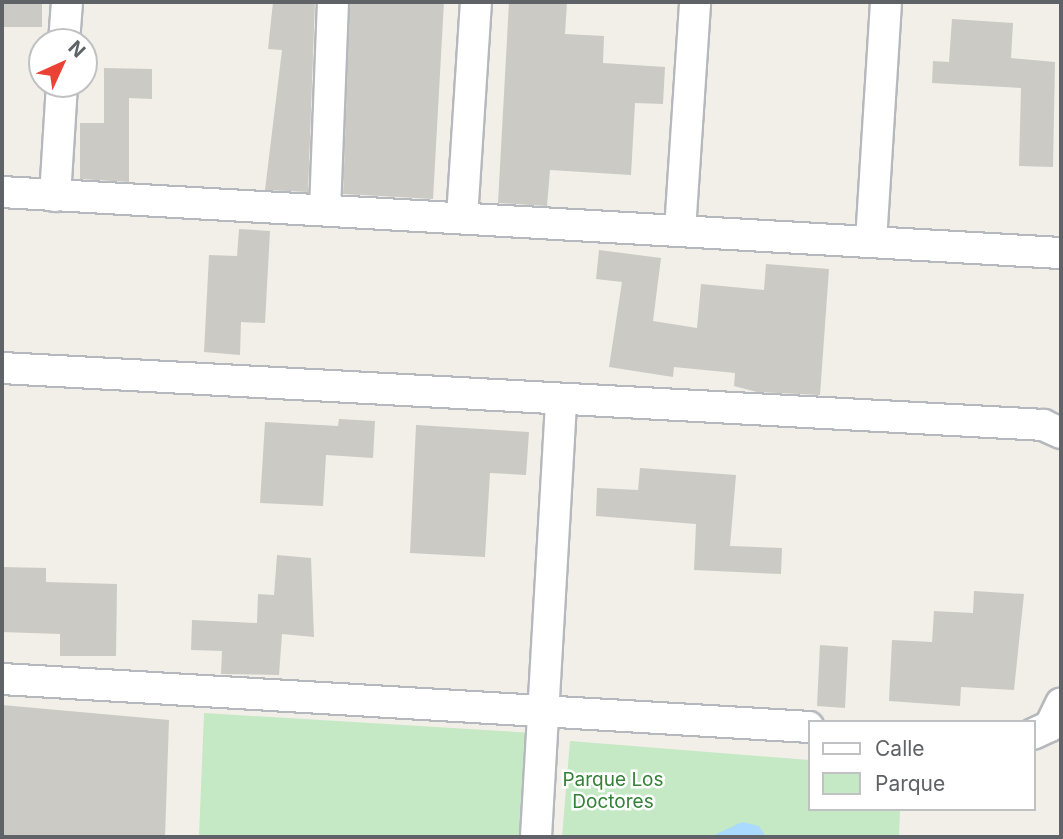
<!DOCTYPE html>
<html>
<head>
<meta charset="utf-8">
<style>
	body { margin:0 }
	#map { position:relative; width:1063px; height:839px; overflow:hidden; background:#f1efe8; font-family:Inter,sans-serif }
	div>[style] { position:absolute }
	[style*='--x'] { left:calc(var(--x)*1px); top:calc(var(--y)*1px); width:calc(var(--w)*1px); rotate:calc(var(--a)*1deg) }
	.green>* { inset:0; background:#c5e8c5 }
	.water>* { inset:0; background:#aadaff }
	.building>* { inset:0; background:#cccac5 }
	.roads { filter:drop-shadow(2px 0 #b5b8bc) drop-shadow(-2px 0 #b5b8bc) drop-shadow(0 2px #b5b8bc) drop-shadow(0 -2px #b5b8bc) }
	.street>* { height:30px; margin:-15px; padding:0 15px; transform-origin:15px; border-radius:15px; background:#fff }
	span { translate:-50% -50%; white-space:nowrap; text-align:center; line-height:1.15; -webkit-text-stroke:5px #fff; paint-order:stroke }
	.park-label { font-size:19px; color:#348238 }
	.frame { position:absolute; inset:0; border:4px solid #5f6368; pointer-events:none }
	.legend { position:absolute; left:808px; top:720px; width:228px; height:91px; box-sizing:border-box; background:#fff; border:2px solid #bfc1c3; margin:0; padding:9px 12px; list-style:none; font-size:21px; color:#5f6368 }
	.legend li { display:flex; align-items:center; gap:14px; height:35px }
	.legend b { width:35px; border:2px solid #bfc1c3 }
	.north { position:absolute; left:28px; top:28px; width:70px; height:70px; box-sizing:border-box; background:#fff; border:2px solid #bfc1c3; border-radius:50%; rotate:45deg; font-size:19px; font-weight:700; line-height:28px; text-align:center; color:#5f6368 }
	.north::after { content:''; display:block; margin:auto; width:24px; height:32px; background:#ea4335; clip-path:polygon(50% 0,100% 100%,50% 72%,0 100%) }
</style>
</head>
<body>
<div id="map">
	<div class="green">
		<i style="clip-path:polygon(204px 713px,534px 733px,526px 837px,199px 837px)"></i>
		<i style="clip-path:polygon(570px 741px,809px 760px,809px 809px,900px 809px,899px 837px,562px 837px)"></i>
	</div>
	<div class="water">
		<i style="clip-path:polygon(742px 822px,759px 826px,766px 837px,710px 837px)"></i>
	</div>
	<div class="building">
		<i style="clip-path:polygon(2px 2px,42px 2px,42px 27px,2px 27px)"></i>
		<i style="clip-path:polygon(273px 2px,315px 2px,308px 192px,265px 190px,282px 50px,268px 49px)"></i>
		<i style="clip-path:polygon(350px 2px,444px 2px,433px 199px,343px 194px)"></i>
		<i style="clip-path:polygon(509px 2px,567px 2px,565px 34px,604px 36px,603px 63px,665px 67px,663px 104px,635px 103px,631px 175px,550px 170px,547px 206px,498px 203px)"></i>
		<i style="clip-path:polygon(952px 19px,1013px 23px,1011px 58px,1055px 62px,1053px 167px,1019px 166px,1021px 88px,932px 83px,933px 61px,949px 62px)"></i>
		<i style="clip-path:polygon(104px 68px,152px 69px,152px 99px,129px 98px,129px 182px,80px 179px,80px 123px,104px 123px)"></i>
		<i style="clip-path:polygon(239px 229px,270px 231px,265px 323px,241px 322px,240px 355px,204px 352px,209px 255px,237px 256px)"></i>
		<i style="clip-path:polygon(599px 250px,661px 258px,653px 321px,697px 328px,701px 284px,764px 290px,766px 264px,829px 269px,820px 395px,757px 392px,734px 386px,735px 373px,674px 367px,673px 377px,609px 367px,622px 282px,596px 279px)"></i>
		<i style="clip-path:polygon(339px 419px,375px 421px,373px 458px,326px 455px,323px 506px,260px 503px,265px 422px,338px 426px)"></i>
		<i style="clip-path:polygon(416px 425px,529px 432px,526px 475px,490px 473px,485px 557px,410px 553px)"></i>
		<i style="clip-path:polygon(640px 468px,736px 475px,730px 546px,782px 548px,781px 574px,694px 570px,696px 524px,596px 516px,597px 488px,638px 490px)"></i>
		<i style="clip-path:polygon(277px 555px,311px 558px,314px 637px,282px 634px,279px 675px,221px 674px,222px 651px,191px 650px,192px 620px,257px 623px,258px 594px,274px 595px)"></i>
		<i style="clip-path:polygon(2px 567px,46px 568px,46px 582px,117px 584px,116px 656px,60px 656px,60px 634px,2px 632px)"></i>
		<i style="clip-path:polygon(974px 591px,1024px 594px,1014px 690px,961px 687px,960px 706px,889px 701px,892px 640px,932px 642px,934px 611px,973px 613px)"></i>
		<i style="clip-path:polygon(820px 645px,848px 647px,845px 708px,817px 706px)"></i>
		<i style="clip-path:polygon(2px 705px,169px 720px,165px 837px,2px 837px)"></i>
	</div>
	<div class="roads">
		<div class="street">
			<i style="--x:64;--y:42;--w:40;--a:-85.7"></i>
			<i style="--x:2;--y:192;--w:1061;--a:3.3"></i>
			<i style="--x:55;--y:196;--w:112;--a:-86.4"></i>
			<i style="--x:325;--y:210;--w:208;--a:-87.8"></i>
			<i style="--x:462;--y:218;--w:216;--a:-86.3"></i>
			<i style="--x:680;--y:230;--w:228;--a:-86.2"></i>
			<i style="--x:871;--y:241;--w:239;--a:-86.4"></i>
			<i style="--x:2;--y:368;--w:1043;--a:3.13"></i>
			<i style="--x:1043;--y:425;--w:20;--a:24"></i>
			<i style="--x:2;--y:679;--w:808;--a:3.4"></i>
			<i style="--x:1033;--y:734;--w:19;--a:-25"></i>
			<i style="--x:1050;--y:726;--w:25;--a:-64"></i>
			<i style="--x:536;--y:837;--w:438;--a:-86.7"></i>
		</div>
	</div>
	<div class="park-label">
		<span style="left:613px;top:791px">Parque Los<br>Doctores</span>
	</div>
	<div class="frame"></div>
	<ul class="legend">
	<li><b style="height:9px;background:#fff"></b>Calle</li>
	<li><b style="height:19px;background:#c5e8c5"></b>Parque</li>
	</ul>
	<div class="north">N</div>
</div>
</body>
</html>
